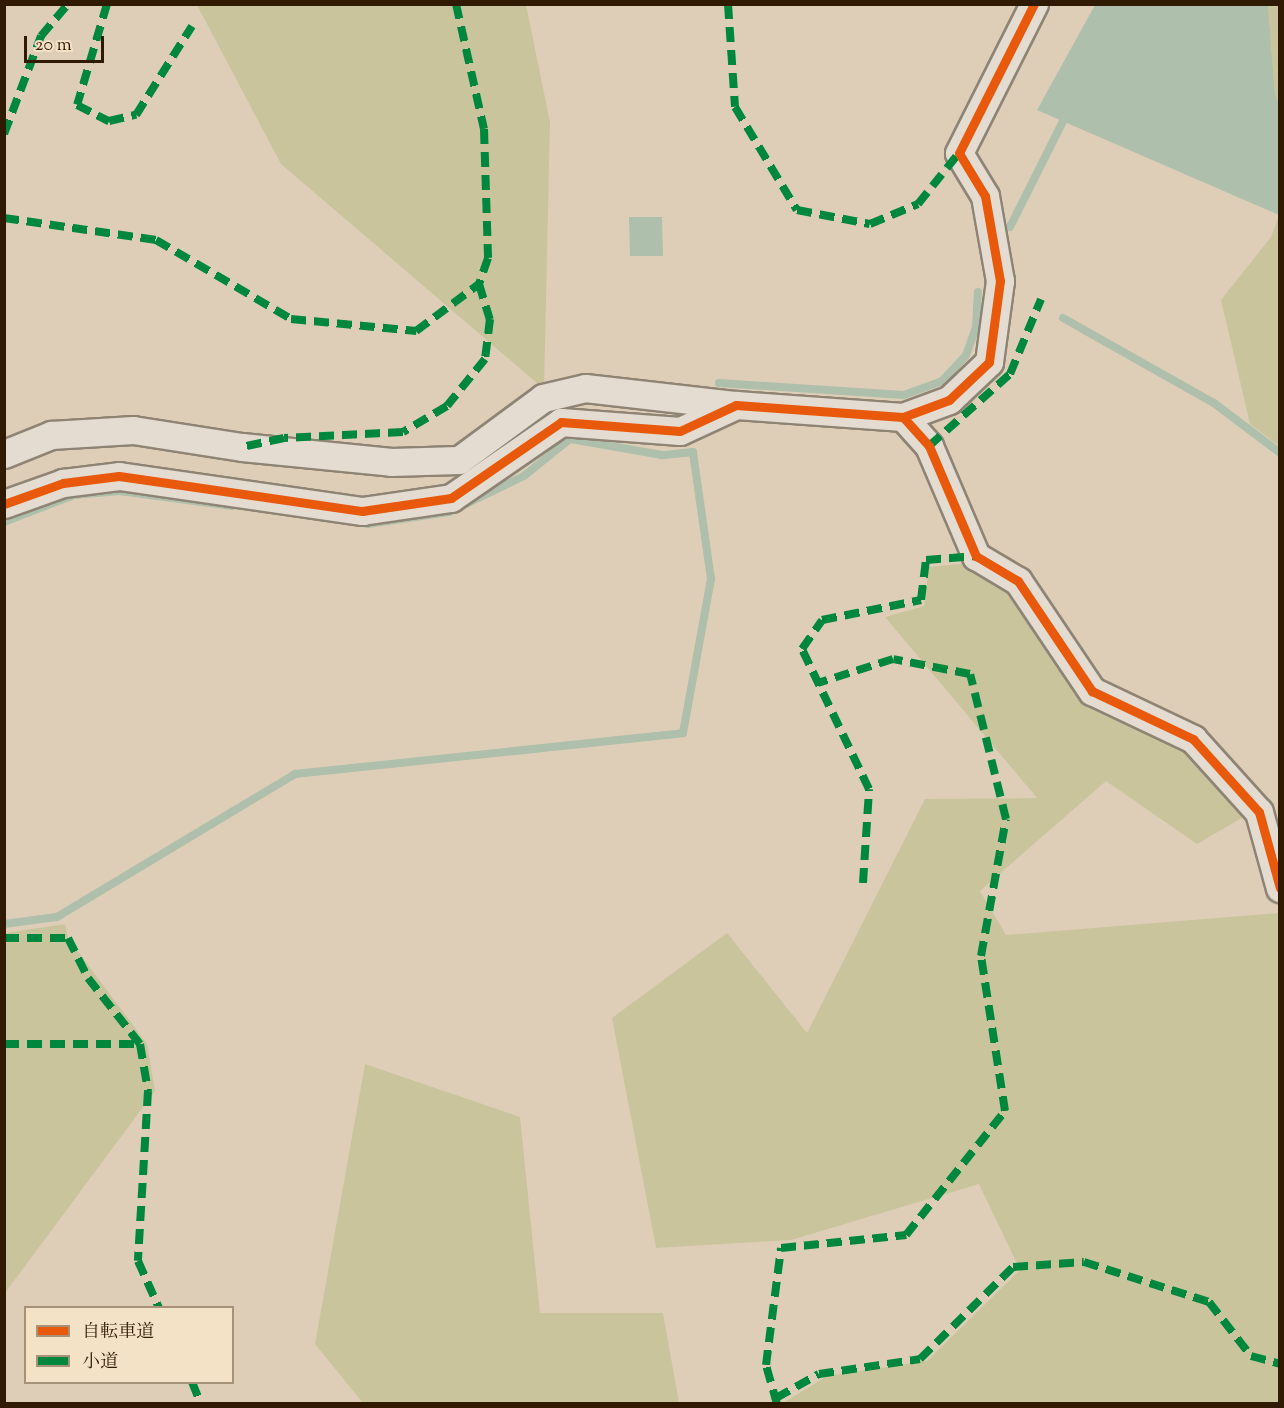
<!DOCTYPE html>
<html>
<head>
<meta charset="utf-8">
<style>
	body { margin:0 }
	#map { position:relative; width:1284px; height:1408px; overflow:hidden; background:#deceb8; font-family:"Sorts Mill Goudy","Noto Serif JP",serif }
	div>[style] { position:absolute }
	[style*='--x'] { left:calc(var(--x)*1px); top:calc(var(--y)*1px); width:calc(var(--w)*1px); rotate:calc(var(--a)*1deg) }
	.green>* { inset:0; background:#cac49d }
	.water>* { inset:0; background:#aebfab }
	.stream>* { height:8px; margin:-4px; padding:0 4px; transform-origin:4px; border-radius:4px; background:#aebfab }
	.roads { filter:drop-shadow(2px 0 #8f8474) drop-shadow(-2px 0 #8f8474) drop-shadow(0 2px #8f8474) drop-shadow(0 -2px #8f8474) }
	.minor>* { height:27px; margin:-13.5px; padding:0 13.5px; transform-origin:13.5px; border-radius:13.5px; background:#e4dcd1 }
	.quiet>* { height:8px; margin-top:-4px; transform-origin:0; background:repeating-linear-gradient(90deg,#00873e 0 15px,transparent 0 23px) }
	.cycleway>* { height:9px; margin:-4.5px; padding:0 4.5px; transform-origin:4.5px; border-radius:4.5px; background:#e8590c }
	span { translate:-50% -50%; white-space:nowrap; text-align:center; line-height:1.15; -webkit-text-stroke:4.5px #f4e2c6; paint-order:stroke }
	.frame { position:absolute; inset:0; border:6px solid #311a03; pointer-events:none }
	.legend { position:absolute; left:24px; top:1306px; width:210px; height:78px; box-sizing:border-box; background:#f4e2c6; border:2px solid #a69278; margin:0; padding:8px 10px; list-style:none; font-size:18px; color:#311a03 }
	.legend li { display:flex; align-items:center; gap:12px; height:30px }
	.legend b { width:30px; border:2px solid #a69278 }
	.scale { position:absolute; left:24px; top:36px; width:80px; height:27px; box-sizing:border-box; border:3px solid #311a03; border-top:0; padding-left:8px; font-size:18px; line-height:21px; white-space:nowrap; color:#311a03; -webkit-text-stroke:4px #f4e2c6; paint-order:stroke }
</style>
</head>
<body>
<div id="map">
	<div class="green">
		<i style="clip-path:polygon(197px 5px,526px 5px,550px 122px,544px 389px,281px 164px)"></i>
		<i style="clip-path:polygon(1268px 5px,1279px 5px,1279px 106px,1275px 94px)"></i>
		<i style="clip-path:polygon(1279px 215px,1279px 446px,1250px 424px,1221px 300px,1271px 237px)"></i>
		<i style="clip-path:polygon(979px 562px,1013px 588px,1085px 691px,1186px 739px,1252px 812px,1197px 844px,1106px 781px,980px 891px,1006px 935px,1279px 913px,1279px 1403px,783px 1403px,827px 1376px,927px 1361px,1020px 1270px,979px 1184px,791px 1240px,656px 1248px,612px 1018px,727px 933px,807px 1033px,925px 799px,1037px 798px,885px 617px,924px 606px,929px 567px)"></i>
		<i style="clip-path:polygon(65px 924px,68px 938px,147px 1044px,155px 1091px,5px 1293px,5px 933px)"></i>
		<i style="clip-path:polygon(365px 1064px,520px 1117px,540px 1313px,663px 1313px,679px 1403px,363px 1403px,315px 1344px)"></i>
	</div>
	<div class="water">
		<i style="clip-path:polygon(1095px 5px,1268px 5px,1275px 94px,1279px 106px,1279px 215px,1037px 110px)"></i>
		<i style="clip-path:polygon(629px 217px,662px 217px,663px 256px,630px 256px)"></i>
	</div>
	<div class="stream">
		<i style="--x:1010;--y:227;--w:119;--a:-63.4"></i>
		<i style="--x:1063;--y:318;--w:173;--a:29.4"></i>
		<i style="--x:1214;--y:403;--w:83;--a:37.1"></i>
		<i style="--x:719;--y:383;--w:185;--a:3.7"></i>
		<i style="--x:904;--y:395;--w:40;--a:-20.2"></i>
		<i style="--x:942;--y:381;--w:35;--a:-47"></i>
		<i style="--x:966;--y:355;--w:29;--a:-70"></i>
		<i style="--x:976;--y:328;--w:36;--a:-87"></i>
		<i style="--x:4;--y:522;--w:75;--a:-21.1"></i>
		<i style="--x:74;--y:495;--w:46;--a:-5"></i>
		<i style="--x:120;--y:491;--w:113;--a:7.6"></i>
		<i style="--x:4;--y:924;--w:53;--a:-7.5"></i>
		<i style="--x:57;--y:917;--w:278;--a:-31"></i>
		<i style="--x:295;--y:774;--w:390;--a:-6"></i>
		<i style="--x:683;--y:733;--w:157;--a:-79.7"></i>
		<i style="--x:711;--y:579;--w:128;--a:-98.1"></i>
		<i style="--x:693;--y:452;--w:31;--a:174"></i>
		<i style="--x:662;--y:455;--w:93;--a:-170.1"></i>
		<i style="--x:570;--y:439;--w:59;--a:141.2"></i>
		<i style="--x:524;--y:476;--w:83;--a:154.4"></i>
		<i style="--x:449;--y:512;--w:82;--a:171.6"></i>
		<i style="--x:368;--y:524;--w:10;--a:-169"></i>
	</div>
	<div class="roads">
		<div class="minor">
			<i style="--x:903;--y:417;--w:39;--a:48"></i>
			<i style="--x:929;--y:446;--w:120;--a:66.9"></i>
			<i style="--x:976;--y:556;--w:49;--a:30.8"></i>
			<i style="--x:1018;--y:581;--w:133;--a:56.1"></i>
			<i style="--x:1092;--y:691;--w:112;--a:25.4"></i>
			<i style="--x:1193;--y:739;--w:98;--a:47.9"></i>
			<i style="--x:1259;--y:812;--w:79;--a:74.6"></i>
			<i style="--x:4;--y:454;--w:51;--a:-22"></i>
			<i style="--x:51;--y:435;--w:82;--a:-3.5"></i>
			<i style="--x:133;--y:430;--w:110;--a:8.9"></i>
			<i style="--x:242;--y:447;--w:150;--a:5.7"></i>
			<i style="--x:391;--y:462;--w:68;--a:-1.7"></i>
			<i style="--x:459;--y:460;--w:104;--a:-36.4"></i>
			<i style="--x:543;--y:398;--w:43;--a:-13.4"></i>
			<i style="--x:585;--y:388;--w:150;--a:6.5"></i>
			<i style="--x:4;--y:504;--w:63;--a:-19.6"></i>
			<i style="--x:63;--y:483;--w:56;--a:-7.1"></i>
			<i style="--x:119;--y:476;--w:246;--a:8.2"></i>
			<i style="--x:362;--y:511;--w:90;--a:-8.3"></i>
			<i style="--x:451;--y:498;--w:134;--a:-34.6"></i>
			<i style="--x:561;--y:422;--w:119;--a:4.3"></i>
			<i style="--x:680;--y:431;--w:62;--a:-24.9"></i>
			<i style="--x:736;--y:405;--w:167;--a:4.1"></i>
			<i style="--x:903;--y:417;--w:49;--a:-20.3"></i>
			<i style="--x:949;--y:400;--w:55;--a:-43.5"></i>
			<i style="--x:989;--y:362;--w:82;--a:-82.3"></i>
			<i style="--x:1000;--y:281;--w:86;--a:-100"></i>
			<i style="--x:985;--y:196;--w:50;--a:-121.2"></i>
			<i style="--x:959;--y:153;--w:167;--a:-63.3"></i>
		</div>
	</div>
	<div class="quiet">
		<i style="--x:107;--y:4;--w:105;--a:106.5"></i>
		<i style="--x:77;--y:105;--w:36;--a:27"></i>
		<i style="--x:109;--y:121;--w:28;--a:-13"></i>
		<i style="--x:136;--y:115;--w:105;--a:-57.8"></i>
		<i style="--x:456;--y:4;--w:128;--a:77.4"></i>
		<i style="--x:484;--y:129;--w:129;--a:88.2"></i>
		<i style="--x:488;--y:258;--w:28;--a:109"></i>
		<i style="--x:728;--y:4;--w:103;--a:86.1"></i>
		<i style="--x:735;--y:107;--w:120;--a:59"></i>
		<i style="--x:797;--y:210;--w:74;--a:10.9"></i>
		<i style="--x:870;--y:224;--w:52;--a:-22.6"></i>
		<i style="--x:918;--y:204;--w:65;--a:-51.2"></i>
		<i style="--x:4;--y:134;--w:105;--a:-69.3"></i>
		<i style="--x:41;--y:36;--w:42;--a:-49.8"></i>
		<i style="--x:4;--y:218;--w:154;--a:8.2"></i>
		<i style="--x:156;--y:240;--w:156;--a:30.3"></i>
		<i style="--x:291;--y:319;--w:126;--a:5.5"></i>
		<i style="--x:416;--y:331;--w:79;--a:-36.7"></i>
		<i style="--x:479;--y:284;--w:37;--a:73"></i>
		<i style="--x:490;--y:319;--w:40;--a:97.1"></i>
		<i style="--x:485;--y:359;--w:60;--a:129"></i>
		<i style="--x:447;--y:406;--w:51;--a:149.4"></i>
		<i style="--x:403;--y:432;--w:119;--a:177.1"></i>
		<i style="--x:284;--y:438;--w:43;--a:167.9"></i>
		<i style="--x:929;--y:446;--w:108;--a:-41.6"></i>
		<i style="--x:1010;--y:374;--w:81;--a:-67.5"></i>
		<i style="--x:863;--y:883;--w:94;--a:-86.3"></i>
		<i style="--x:869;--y:789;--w:155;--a:-115.6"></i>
		<i style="--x:802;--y:649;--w:35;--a:-55"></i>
		<i style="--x:822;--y:620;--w:101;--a:-11.4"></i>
		<i style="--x:921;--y:600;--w:40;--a:-82.9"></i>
		<i style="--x:926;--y:560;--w:50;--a:-4.6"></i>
		<i style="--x:4;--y:938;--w:64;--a:0"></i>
		<i style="--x:68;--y:938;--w:45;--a:63.4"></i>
		<i style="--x:88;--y:978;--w:84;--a:51.8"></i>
		<i style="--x:140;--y:1044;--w:48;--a:80.3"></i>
		<i style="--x:148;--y:1091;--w:170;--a:93.4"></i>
		<i style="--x:138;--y:1261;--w:51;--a:65.9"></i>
		<i style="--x:4;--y:1044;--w:136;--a:0"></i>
		<i style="--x:192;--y:1382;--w:24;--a:68"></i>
		<i style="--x:776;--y:1398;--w:49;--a:-29.2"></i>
		<i style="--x:819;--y:1374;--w:102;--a:-8.4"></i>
		<i style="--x:920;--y:1359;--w:131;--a:-44.7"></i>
		<i style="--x:1013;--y:1267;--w:71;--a:-4"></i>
		<i style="--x:1084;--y:1262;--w:131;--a:17.7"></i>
		<i style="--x:1209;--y:1302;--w:68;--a:52.1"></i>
		<i style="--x:1251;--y:1356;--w:30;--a:15"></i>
		<i style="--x:777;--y:1404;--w:41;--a:-105.8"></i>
		<i style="--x:766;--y:1365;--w:118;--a:-82.7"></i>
		<i style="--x:781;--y:1248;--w:126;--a:-5.9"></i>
		<i style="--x:906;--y:1235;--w:159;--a:-51.4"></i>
		<i style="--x:1005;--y:1111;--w:157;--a:-98.8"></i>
		<i style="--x:981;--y:956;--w:139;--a:-79.7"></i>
		<i style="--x:1006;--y:819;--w:149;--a:-103.9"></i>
		<i style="--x:970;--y:674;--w:78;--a:-169"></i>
		<i style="--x:893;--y:659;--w:79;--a:162.3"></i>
	</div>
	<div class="cycleway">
		<i style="--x:903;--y:417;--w:39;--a:48"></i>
		<i style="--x:929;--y:446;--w:120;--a:66.9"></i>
		<i style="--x:976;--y:556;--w:49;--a:30.8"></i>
		<i style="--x:1018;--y:581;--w:133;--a:56.1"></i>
		<i style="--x:1092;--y:691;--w:112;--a:25.4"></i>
		<i style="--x:1193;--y:739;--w:98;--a:47.9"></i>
		<i style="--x:1259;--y:812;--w:79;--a:74.6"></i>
		<i style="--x:4;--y:504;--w:63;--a:-19.6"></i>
		<i style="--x:63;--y:483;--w:56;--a:-7.1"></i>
		<i style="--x:119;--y:476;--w:246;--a:8.2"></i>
		<i style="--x:362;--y:511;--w:90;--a:-8.3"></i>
		<i style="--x:451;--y:498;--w:134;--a:-34.6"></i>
		<i style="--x:561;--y:422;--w:119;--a:4.3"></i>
		<i style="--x:680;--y:431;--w:62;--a:-24.9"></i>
		<i style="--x:736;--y:405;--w:167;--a:4.1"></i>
		<i style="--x:903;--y:417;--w:49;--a:-20.3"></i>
		<i style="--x:949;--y:400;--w:55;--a:-43.5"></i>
		<i style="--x:989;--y:362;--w:82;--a:-82.3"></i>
		<i style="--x:1000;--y:281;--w:86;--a:-100"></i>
		<i style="--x:985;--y:196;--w:50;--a:-121.2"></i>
		<i style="--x:959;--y:153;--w:167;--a:-63.3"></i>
	</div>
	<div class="frame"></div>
	<ul class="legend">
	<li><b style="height:8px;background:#e8590c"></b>自転車道</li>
	<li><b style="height:8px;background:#00873e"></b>小道</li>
	</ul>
	<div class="scale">20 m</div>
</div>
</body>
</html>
